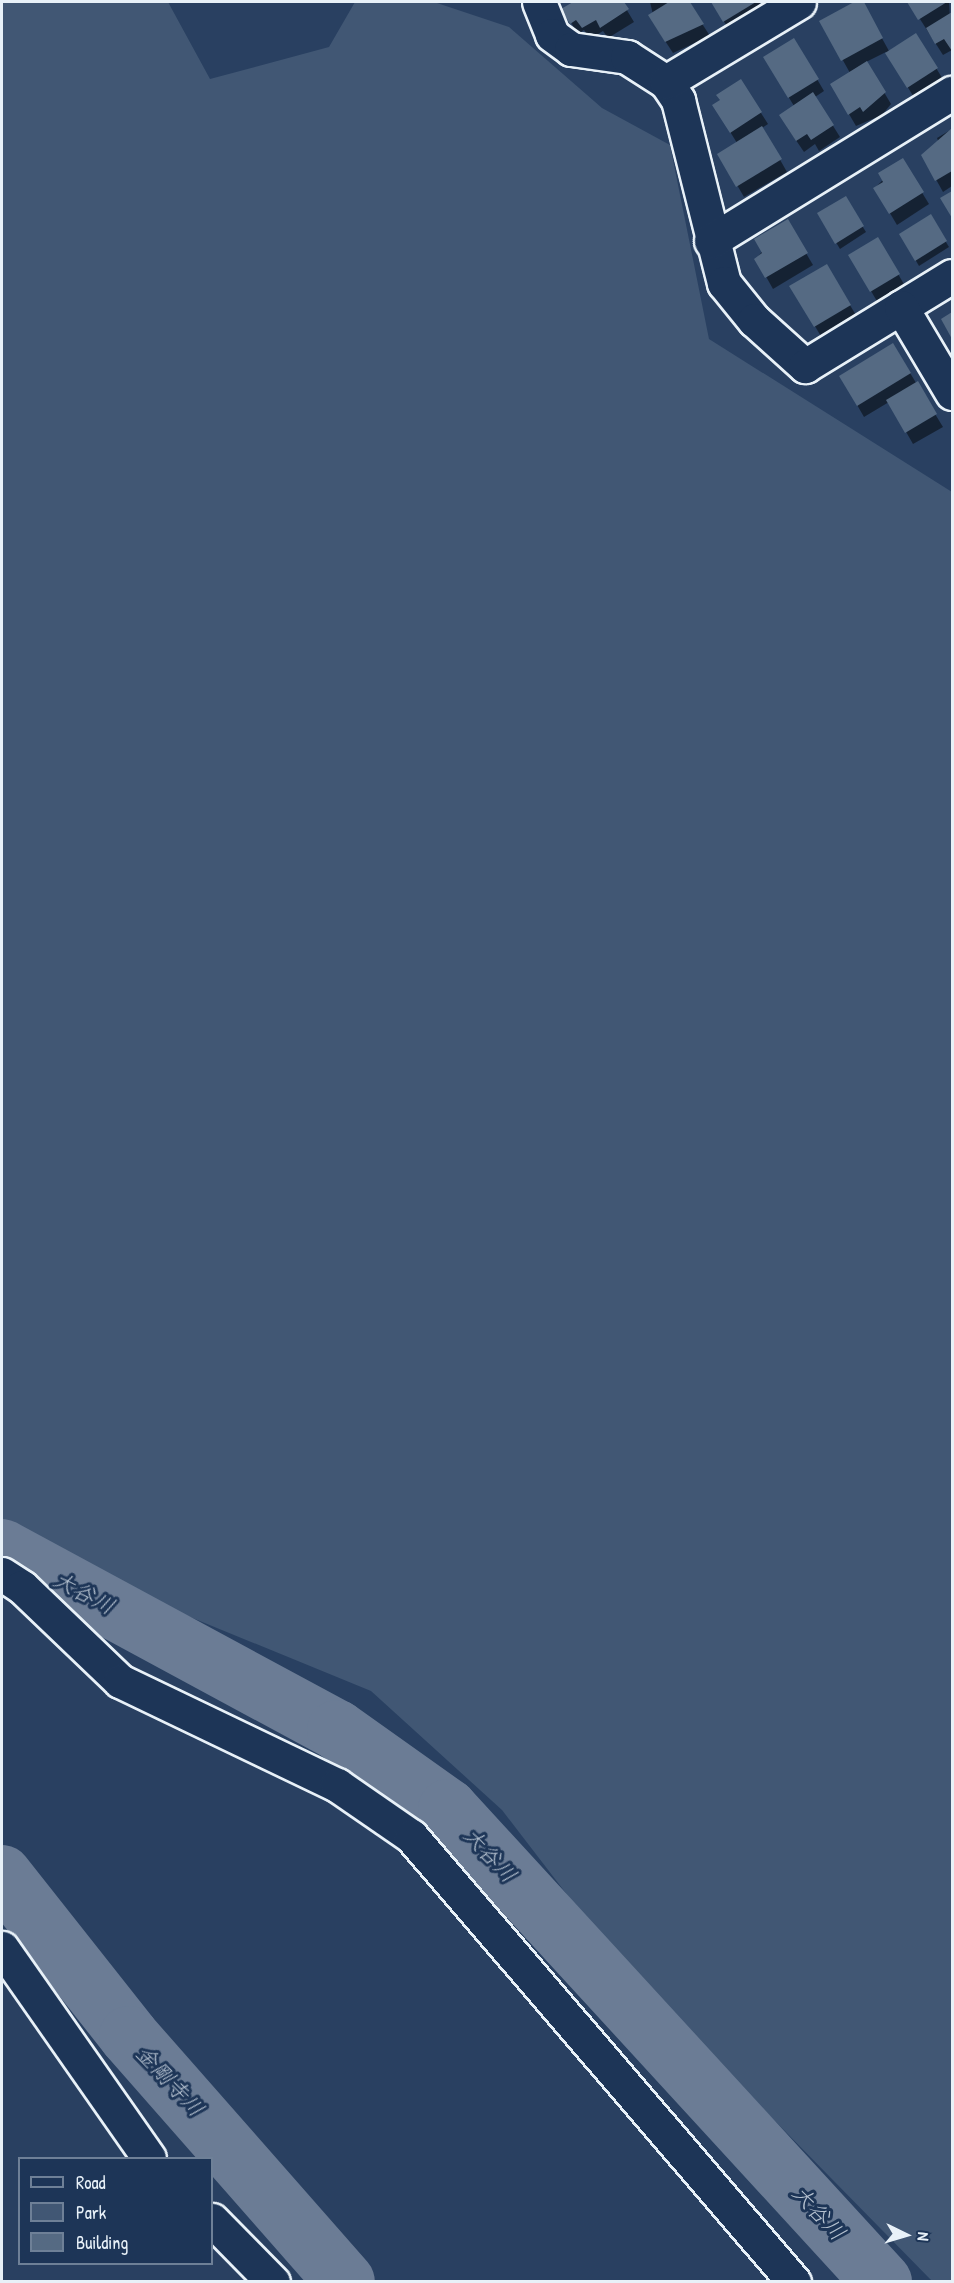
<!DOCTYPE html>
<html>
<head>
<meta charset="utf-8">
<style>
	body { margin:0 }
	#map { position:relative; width:954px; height:2283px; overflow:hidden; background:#294061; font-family:"Patrick Hand","Klee One",sans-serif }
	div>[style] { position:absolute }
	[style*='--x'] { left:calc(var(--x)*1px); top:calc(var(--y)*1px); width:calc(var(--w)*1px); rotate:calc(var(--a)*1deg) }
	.green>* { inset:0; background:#415774 }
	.shadow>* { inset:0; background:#0007 }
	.river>* { height:60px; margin:-30px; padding:0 30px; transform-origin:30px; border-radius:30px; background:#6b7c95 }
	.building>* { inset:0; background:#556a83 }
	.roads { filter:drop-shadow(2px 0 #e8f1f8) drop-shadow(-2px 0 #e8f1f8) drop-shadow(0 2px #e8f1f8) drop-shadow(0 -2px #e8f1f8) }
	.minor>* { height:33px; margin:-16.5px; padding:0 16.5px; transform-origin:16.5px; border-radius:16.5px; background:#1d3557 }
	span { translate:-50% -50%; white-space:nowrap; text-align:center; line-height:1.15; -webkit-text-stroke:6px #1d3557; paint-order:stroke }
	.water-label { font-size:22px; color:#b6c2d0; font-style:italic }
	.frame { position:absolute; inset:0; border:3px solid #e8f1f8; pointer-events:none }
	.legend { position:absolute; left:18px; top:2157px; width:195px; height:108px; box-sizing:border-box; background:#1d3557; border:2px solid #6e8097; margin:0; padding:8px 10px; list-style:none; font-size:18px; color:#e8f1f8 }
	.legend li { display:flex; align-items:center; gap:12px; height:30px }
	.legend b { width:30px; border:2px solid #6e8097 }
	.north { position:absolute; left:876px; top:2205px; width:60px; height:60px; -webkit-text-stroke:4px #1d3557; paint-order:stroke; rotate:95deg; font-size:16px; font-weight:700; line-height:24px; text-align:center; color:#e8f1f8 }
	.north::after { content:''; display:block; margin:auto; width:21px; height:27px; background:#e8f1f8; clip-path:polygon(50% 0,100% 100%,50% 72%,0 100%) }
</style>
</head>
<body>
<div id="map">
	<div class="green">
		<i style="clip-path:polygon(2px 2px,168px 2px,210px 79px,329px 47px,355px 2px,434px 2px,509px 27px,602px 108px,670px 145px,709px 339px,952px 492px,952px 2281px,932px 2281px,618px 1961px,502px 1810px,371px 1691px,24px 1549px,2px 1525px)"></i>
	</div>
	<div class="shadow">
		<i style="clip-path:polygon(575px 2px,622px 2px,634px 22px,608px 38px,603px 31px,590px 39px,584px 30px,578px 34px,563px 9px)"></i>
		<i style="clip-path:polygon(650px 2px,688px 2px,710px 36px,673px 53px,656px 27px)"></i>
		<i style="clip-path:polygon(712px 2px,759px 2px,765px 12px,731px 33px)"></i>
		<i style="clip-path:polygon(857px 2px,862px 2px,889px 51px,916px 35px,944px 81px,915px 99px,886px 52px,866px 62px,891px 104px,882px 115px,856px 126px,832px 85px,850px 73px,821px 21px)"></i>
		<i style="clip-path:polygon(909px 2px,949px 2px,952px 50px,943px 55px)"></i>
		<i style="clip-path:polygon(794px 40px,824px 91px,815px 97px,840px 137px,819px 151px,815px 144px,804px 152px,787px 127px,794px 106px,765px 58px)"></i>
		<i style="clip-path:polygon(761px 113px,768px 124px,762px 128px,787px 172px,744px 197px,719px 154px,737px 143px,721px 117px)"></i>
		<i style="clip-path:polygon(952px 129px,952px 186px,943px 192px,923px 156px,940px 146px,937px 138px)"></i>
		<i style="clip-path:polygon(902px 160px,929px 204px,897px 225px,875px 188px)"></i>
		<i style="clip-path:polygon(845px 198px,866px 232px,840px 249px,819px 214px)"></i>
		<i style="clip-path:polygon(930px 216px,949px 247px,919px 266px,901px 235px)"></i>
		<i style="clip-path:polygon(787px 221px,813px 265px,773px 289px,756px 259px)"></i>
		<i style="clip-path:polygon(878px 239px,905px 286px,878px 303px,850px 255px)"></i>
		<i style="clip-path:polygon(827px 266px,857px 317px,822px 338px,791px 286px)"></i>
		<i style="clip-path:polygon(893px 345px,943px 427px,913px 444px,889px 402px,864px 417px,841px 377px)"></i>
	</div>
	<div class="river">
		<i style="--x:2;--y:1549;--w:381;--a:28.4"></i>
		<i style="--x:337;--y:1730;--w:136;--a:35.4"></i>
		<i style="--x:448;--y:1809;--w:642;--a:47.46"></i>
		<i style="--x:2;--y:1875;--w:205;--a:51.7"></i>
		<i style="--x:129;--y:2036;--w:327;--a:48.7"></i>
	</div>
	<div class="building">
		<i style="clip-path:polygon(573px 2px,624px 2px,629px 9px,600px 28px,596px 20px,582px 28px,576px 20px,570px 24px,561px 9px)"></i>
		<i style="clip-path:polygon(669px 2px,690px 2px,704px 24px,665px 42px,648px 15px)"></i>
		<i style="clip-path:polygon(711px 2px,756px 2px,723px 22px)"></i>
		<i style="clip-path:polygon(854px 2px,864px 2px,883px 38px,841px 61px,819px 21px)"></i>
		<i style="clip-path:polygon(907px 2px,947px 2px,918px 20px)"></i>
		<i style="clip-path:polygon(952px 12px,952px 51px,944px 39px,935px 44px,926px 28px)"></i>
		<i style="clip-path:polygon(916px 33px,938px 68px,907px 88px,885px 53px)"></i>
		<i style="clip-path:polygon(794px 38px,819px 79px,788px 98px,763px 57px)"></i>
		<i style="clip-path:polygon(867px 61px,886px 92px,863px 112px,860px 107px,848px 115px,830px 84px)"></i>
		<i style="clip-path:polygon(741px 79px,762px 112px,730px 133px,712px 105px,720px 100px,716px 95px)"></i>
		<i style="clip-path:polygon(813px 92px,834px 125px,811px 140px,807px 134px,796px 141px,779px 115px)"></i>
		<i style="clip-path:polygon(762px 126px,782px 159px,736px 187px,717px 154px)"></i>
		<i style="clip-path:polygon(952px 128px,952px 171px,935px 181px,921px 155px)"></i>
		<i style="clip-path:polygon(903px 158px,924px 192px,889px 214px,873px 188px,883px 182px,878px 173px)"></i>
		<i style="clip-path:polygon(952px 191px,952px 218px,940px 198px)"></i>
		<i style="clip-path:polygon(846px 196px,864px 226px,835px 244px,817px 213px)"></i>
		<i style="clip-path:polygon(931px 214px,947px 241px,915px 261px,899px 234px)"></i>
		<i style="clip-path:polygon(788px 219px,808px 253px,765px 278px,754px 259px,762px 253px,754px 239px)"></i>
		<i style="clip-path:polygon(878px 237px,900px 274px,870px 292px,848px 255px)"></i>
		<i style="clip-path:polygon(827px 264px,851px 305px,814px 327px,789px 286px)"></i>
		<i style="clip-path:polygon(952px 312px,952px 339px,941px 319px)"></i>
		<i style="clip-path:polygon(893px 343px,911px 373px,857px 406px,839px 376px)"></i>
		<i style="clip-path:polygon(918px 381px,937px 414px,905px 433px,886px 400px)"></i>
	</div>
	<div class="roads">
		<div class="minor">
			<i style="--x:539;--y:2;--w:35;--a:68"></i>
			<i style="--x:552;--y:35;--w:24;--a:36"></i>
			<i style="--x:571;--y:49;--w:57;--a:8.1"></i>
			<i style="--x:627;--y:57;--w:46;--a:32.7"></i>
			<i style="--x:666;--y:82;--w:22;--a:56"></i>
			<i style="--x:678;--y:100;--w:189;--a:75.9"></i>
			<i style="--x:724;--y:283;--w:48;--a:51"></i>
			<i style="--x:754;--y:320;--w:69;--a:42"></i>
			<i style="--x:805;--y:366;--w:172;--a:-31.5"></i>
			<i style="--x:666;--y:82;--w:155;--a:-31"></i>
			<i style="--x:711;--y:241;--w:283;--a:-31.6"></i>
			<i style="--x:901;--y:307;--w:100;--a:59.3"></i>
			<i style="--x:2;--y:1574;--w:24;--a:33"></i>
			<i style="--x:22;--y:1587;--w:136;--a:43.8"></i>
			<i style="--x:120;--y:1681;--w:241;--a:25.6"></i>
			<i style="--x:337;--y:1785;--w:90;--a:34.6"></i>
			<i style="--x:411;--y:1836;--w:588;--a:49.35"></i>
			<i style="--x:2;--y:1948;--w:256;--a:55"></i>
			<i style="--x:212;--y:2220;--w:87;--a:45.5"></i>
		</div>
	</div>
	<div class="water-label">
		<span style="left:84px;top:1593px;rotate:28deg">大谷川</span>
		<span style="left:490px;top:1855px;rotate:47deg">大谷川</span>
		<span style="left:170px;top:2081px;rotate:47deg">金剛寺川</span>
		<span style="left:819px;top:2213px;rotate:47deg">大谷川</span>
	</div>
	<div class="frame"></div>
	<ul class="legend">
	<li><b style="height:8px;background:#1d3557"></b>Road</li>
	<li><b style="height:16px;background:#415774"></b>Park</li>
	<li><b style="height:16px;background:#556a83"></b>Building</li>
	</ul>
	<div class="north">N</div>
</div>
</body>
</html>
